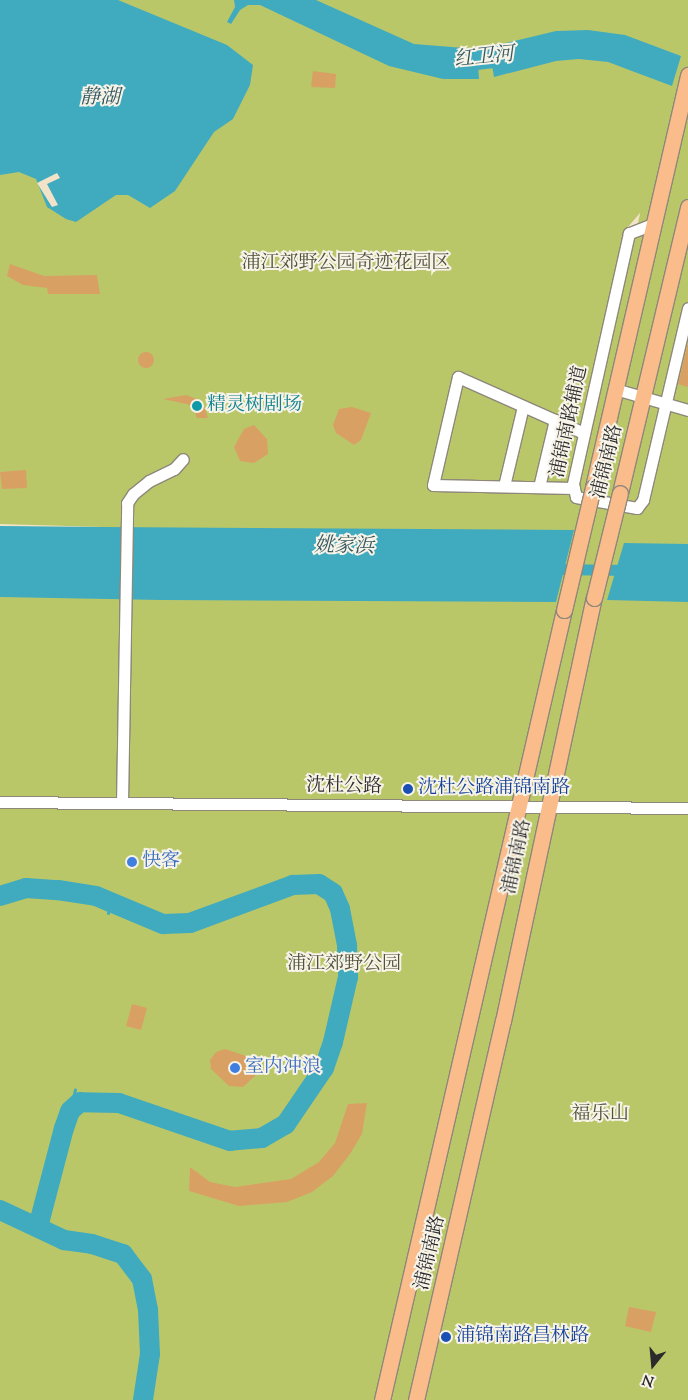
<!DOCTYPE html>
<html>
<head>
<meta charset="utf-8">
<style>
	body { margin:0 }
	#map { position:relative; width:688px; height:1400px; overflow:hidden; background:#f2e3c8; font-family:"Sorts Mill Goudy","Noto Serif SC",serif }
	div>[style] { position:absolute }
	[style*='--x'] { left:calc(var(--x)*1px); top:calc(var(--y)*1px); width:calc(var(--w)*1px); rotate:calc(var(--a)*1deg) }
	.green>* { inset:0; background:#bac769 }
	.water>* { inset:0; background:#40abbf }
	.pier>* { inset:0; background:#f2e3c8 }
	.stream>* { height:3px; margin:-1.5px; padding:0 1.5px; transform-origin:1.5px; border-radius:1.5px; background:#40abbf }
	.canal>* { height:11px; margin:-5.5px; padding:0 5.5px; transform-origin:5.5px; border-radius:5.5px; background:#40abbf }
	.river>* { height:20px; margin:-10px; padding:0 10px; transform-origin:10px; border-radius:10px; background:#40abbf }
	.building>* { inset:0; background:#d9a063 }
	.round { border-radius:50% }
	.roads { filter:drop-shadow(1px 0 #8e877a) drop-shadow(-1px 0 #8e877a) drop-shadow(0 1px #8e877a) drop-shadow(0 -1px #8e877a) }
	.minor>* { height:11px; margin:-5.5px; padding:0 5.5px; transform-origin:5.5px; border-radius:5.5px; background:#fff }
	.major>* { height:15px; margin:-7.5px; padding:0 7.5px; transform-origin:7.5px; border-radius:7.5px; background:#f9bc8a }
	.bridges { filter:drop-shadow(1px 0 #8e877a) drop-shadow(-1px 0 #8e877a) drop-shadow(0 1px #8e877a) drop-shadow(0 -1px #8e877a) }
	.major-bridge>* { height:15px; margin:-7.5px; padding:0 7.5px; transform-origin:7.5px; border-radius:7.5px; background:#f9bc8a }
	.dots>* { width:14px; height:14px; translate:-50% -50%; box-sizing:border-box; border:2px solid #f7f3e8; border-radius:50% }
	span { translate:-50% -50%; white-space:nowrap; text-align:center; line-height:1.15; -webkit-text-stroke:4px #f7f3e8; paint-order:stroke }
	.park-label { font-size:19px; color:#4f523a }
	.culture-label { font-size:19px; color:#0d838f }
	.left { translate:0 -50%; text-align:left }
	.street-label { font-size:19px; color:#2b2b2b }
	.transit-label { font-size:19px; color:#164399 }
	.shop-label { font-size:19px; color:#366cbe }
	.water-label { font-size:20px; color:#32585f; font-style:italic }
	.north { position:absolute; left:628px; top:1340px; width:50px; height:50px; -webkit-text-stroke:4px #f7f3e8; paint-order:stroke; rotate:197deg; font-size:14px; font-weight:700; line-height:20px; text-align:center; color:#2b2b2b }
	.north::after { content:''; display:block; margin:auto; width:18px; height:22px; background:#2b2b2b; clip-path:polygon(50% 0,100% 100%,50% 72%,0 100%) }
</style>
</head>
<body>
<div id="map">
	<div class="green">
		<i style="clip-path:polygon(evenodd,0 0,688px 0,688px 1400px,0 1400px,0 530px,102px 527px,0 524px,0 0,640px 213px,640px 214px,573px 506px,574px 500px,566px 491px,627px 228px,640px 213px)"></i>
	</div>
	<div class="water">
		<i style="clip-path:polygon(0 0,118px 0,227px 45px,253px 65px,250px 85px,233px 119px,214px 132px,175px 191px,150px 208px,128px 195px,116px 195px,76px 222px,66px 219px,47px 207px,36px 179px,19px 172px,0 175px)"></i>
		<i style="clip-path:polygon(234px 0,316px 0,414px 44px,477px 49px,479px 79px,443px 79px,389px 66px,260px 5px,248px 5px,240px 10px,231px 24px,227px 22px,235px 7px)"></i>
		<i style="clip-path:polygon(588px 30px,625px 35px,681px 56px,672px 86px,608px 62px,579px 59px,556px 61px,494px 77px,489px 47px,556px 31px)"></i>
		<i style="clip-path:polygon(0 526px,102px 527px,574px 530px,556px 602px,161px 600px,0 597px)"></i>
		<i style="clip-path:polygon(624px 543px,688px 544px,688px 602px,607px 600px)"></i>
	</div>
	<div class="pier">
		<i style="clip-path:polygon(57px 173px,60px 178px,47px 184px,58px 205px,52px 207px,37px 183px)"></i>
	</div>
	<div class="stream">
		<i style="--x:108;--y:913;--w:12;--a:-81"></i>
		<i style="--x:70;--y:1111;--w:22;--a:-77"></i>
	</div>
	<div class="canal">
		<i style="--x:550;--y:569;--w:81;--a:0.7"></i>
	</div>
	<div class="river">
		<i style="--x:452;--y:63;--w:66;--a:-6.9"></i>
		<i style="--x:0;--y:896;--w:27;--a:-17"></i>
		<i style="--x:26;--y:888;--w:32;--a:4"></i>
		<i style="--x:58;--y:890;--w:38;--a:9"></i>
		<i style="--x:96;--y:896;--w:73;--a:22.7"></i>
		<i style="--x:163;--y:924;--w:27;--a:-2"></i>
		<i style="--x:190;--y:923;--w:110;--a:-20.3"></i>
		<i style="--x:293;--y:885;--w:26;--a:-2"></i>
		<i style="--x:319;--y:884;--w:17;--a:33"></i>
		<i style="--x:333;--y:893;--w:17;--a:66"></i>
		<i style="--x:340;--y:909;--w:38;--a:79"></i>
		<i style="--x:347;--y:946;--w:31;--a:88"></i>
		<i style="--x:348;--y:977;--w:67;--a:103"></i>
		<i style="--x:333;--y:1042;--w:28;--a:109"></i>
		<i style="--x:324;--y:1068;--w:68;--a:124.2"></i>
		<i style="--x:286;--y:1124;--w:28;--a:150"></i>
		<i style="--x:262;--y:1138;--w:32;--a:175"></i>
		<i style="--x:230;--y:1141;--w:117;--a:-161.1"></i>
		<i style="--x:119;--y:1103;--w:39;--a:-179"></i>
		<i style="--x:80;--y:1102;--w:13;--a:138"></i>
		<i style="--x:70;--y:1111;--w:18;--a:109"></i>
		<i style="--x:64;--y:1128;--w:102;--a:104.7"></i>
		<i style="--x:0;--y:1210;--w:71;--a:25.1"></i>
		<i style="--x:64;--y:1240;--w:28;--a:8"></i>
		<i style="--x:92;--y:1244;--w:33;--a:18"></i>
		<i style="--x:123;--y:1254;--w:31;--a:53"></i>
		<i style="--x:142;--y:1279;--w:32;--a:79"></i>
		<i style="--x:148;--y:1310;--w:44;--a:87.4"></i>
		<i style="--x:150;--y:1354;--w:47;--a:98.7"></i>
	</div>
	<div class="building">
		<i style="clip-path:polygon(313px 71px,336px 74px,335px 88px,311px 87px)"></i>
		<i style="clip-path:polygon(10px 264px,44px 276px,97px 275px,100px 294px,48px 294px,47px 288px,23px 285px,7px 276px)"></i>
		<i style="clip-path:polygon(688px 343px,688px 387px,678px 384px)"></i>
		<i class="round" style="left:138px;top:352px;width:16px;height:16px"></i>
		<i style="clip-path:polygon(186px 395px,202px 401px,208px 418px,197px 418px,193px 407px,187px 404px,163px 399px)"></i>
		<i style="clip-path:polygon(352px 407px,371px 413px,361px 440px,354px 445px,336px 433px,333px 425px,339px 409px)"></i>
		<i style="clip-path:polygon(254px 425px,267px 439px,268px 454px,254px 463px,240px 461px,234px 447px,244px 429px)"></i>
		<i style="clip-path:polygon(26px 470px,27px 488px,2px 489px,0 472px)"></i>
		<i style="clip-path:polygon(132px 1004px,147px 1008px,141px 1030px,126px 1026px)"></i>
		<i style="clip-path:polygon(225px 1049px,252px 1058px,260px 1067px,255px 1076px,243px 1087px,229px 1086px,211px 1069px,210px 1060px,216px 1052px)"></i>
		<i style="clip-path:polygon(367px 1103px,362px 1134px,350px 1154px,333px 1176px,312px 1192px,287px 1202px,239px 1206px,189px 1191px,190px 1167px,210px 1182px,235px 1187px,291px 1179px,319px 1162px,335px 1143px,348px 1104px)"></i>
		<i style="clip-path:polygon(629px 1307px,656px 1312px,651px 1332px,625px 1326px)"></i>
	</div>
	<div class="roads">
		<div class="minor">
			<i style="--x:653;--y:224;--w:26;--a:159"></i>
			<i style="--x:629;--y:233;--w:257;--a:102.6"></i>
			<i style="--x:573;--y:484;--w:13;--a:77"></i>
			<i style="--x:576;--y:497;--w:62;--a:10.2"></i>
			<i style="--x:637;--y:508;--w:10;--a:-53"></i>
			<i style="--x:643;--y:500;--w:197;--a:-76.8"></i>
			<i style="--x:615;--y:389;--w:76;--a:16"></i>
			<i style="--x:504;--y:486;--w:82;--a:-76.6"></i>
			<i style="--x:539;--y:487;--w:69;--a:-76.6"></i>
			<i style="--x:574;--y:488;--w:141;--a:-178.8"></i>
			<i style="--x:433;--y:485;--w:111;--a:-77"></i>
			<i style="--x:458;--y:377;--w:138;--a:24"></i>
			<i style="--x:0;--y:802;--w:688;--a:0.5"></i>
			<i style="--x:122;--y:803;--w:300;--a:-89"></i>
			<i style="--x:127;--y:503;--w:11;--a:-56"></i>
			<i style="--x:133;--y:494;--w:21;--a:-39"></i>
			<i style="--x:149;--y:481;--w:28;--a:-26"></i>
			<i style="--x:174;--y:469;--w:13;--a:-48"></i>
		</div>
		<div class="major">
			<i style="--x:593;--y:487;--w:423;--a:-77"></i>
			<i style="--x:620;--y:493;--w:294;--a:-76.6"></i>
			<i style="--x:382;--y:1400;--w:811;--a:-77.03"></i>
			<i style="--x:416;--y:1400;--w:389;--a:-77.1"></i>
			<i style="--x:503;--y:1021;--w:433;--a:-77.9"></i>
		</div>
	</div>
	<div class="bridges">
		<div class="major-bridge">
			<i style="--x:594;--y:598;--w:108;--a:-76.1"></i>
			<i style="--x:564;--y:610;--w:126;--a:-76.7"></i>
		</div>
	</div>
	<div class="dots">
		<i style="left:197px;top:406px;background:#0f9aa8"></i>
		<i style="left:408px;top:789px;background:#1a4fb4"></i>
		<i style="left:132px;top:862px;background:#3f7fe0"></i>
		<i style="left:235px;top:1068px;background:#3f7fe0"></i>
		<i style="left:446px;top:1337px;background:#1a4fb4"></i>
	</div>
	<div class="park-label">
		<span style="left:346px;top:264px">浦江郊野公园奇迹花园区</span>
		<span style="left:344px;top:965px">浦江郊野公园</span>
		<span style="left:600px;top:1115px">福乐山</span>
	</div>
	<div class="culture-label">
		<span class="left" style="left:207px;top:406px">精灵树剧场</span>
	</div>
	<div class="street-label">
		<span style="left:570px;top:422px;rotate:-78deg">浦锦南路辅道</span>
		<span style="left:608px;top:462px;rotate:-76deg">浦锦南路</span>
		<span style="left:344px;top:787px;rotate:1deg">沈杜公路</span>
		<span style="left:518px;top:857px;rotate:-78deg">浦锦南路</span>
		<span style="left:431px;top:1253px;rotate:-77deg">浦锦南路</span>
	</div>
	<div class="transit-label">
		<span class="left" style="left:418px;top:789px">沈杜公路浦锦南路</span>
		<span class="left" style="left:456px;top:1337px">浦锦南路昌林路</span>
	</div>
	<div class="shop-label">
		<span class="left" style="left:142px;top:862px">快客</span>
		<span class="left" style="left:245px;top:1068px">室内冲浪</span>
	</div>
	<div class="water-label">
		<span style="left:484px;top:58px;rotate:-6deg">红卫河</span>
		<span style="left:100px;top:98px">静湖</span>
		<span style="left:344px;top:547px;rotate:1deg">姚家浜</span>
	</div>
	<div class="north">N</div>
</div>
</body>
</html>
